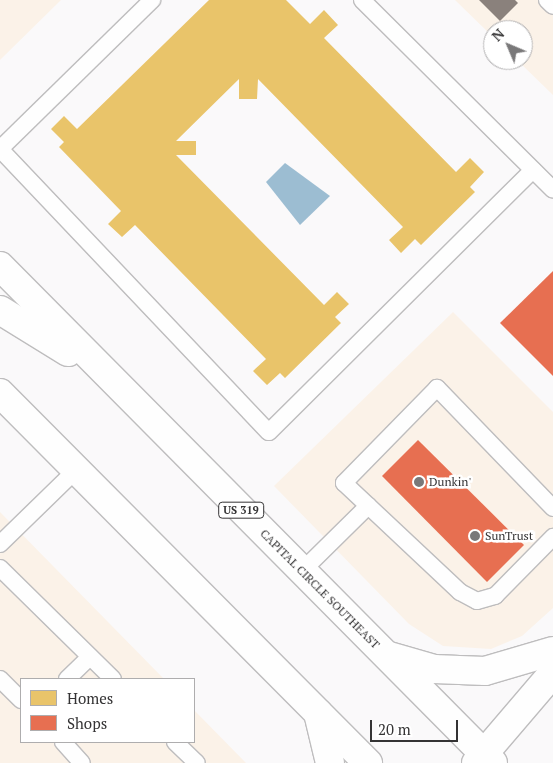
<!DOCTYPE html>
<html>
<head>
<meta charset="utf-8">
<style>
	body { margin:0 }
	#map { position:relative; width:553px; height:763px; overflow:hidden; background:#faf9fa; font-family:"PT Serif",serif }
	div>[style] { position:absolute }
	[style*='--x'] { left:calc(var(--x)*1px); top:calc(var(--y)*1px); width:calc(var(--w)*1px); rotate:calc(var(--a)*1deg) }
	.commercial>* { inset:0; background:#fbf2e8 }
	.water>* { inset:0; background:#9cbdd2 }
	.homes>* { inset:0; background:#e9c46a }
	.shops>* { inset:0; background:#e76f51 }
	.industry>* { inset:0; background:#8a817c }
	.roads { filter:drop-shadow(1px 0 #bebdbe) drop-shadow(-1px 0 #bebdbe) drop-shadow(0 1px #bebdbe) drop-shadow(0 -1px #bebdbe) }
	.service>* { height:16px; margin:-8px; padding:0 8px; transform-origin:8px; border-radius:8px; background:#fefefe }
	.primary>* { height:28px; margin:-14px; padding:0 14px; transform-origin:14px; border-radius:14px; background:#fefefe }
	.dots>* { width:14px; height:14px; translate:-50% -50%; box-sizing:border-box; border:2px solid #fff; border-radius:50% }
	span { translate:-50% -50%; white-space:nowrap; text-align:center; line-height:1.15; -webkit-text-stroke:5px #fff; paint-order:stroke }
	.shield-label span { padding:1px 4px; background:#fff; border:1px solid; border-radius:4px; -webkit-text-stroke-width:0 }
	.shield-label { font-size:11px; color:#343334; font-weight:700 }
	.poi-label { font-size:12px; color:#343334 }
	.left { translate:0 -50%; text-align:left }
	.street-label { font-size:12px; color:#343334 }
	.legend { position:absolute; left:20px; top:678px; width:175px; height:65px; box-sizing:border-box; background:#fff; border:1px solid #aeadae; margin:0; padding:6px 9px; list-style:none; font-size:15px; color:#343334 }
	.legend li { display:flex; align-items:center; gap:10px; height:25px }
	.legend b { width:25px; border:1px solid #aeadae }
	.north { position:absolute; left:483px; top:20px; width:50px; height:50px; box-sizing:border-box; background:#fff; border:1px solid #aeadae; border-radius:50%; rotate:315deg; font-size:14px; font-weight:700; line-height:20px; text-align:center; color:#343334 }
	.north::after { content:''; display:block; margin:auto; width:18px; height:22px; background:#797879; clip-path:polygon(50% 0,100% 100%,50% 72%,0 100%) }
	.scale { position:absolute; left:370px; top:720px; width:88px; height:22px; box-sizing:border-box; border:2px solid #343334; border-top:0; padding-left:6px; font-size:15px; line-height:18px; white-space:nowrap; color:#343334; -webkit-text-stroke:4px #fff; paint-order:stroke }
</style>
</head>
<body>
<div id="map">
	<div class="commercial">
		<i style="clip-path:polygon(0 0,61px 0,0 60px)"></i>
		<i style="clip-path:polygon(455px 0,553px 0,553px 95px,517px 60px,523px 60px,523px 30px,493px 30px,493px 37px)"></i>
		<i style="clip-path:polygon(453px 312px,553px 412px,553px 608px,522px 636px,491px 649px,443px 646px,409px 624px,274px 486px)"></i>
		<i style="clip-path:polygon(0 512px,164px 679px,21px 679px,21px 742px,194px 742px,194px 710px,246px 763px,0 763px)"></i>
	</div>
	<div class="water">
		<i style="clip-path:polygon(285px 163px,330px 196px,300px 225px,266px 182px)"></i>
	</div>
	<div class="homes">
		<i style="clip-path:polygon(209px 0,286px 0,310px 24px,324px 10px,338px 25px,324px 38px,456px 172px,470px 158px,484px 172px,470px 187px,475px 192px,421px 245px,415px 239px,401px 253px,389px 240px,403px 227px,258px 79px,257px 99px,239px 99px,239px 79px,176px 141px,196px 141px,196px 155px,176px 155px,324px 305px,337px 292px,349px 304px,335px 317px,341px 323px,285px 378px,280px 373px,267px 385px,253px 371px,266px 359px,135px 225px,122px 237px,108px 224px,121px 211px,59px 147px,64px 142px,51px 129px,64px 116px,77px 129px)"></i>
	</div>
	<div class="shops">
		<i style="clip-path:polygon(553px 271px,553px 376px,500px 323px)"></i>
		<i style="clip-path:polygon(418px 440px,524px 545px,487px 582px,382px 476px)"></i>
	</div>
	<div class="industry">
		<i style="clip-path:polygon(479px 0,515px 0,518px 3px,500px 21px)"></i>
	</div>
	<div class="roads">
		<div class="service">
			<i style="--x:362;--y:0;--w:269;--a:44.8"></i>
			<i style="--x:547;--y:0;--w:8;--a:45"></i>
			<i style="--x:0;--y:149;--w:390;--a:46.5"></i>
			<i style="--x:269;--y:432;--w:372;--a:-44.8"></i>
			<i style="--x:0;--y:149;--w:213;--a:-44.4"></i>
			<i style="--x:553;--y:508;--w:167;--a:-134"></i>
			<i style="--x:437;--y:388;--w:133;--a:134.4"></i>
			<i style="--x:344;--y:483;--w:159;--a:43.2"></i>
			<i style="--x:460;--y:592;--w:19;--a:28"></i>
			<i style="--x:477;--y:601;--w:19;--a:-16"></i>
			<i style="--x:495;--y:596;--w:83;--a:-45.5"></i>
			<i style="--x:0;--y:544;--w:106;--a:-44.2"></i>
			<i style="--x:0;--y:568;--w:158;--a:44.5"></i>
			<i style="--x:302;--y:571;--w:93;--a:-44.6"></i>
			<i style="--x:0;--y:679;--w:30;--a:45"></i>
			<i style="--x:67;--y:679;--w:32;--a:-44"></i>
			<i style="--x:63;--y:742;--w:28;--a:48"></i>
			<i style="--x:175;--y:742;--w:30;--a:44"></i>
		</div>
		<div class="primary">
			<i style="--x:0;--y:266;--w:700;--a:45.23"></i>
			<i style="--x:0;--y:310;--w:80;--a:31.7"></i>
			<i style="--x:0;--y:393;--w:522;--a:45.16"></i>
			<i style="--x:389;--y:656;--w:47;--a:16.1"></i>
			<i style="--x:434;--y:669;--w:51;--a:2.2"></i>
			<i style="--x:485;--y:671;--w:71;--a:-16.4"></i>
			<i style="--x:318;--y:713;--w:51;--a:76.5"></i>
			<i style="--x:476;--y:763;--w:118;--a:-49.5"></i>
		</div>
	</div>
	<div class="dots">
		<i style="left:419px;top:482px;background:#797879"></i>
		<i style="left:475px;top:536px;background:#797879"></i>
	</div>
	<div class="shield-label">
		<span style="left:241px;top:510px">US 319</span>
	</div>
	<div class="poi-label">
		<span class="left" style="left:429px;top:482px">Dunkin'</span>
		<span class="left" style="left:485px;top:536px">SunTrust</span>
	</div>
	<div class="street-label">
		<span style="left:320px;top:589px;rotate:45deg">CAPITAL CIRCLE SOUTHEAST</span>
	</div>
	<ul class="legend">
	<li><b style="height:14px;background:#e9c46a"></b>Homes</li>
	<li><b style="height:14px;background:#e76f51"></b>Shops</li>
	</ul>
	<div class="north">N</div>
	<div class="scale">20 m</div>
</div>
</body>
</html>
